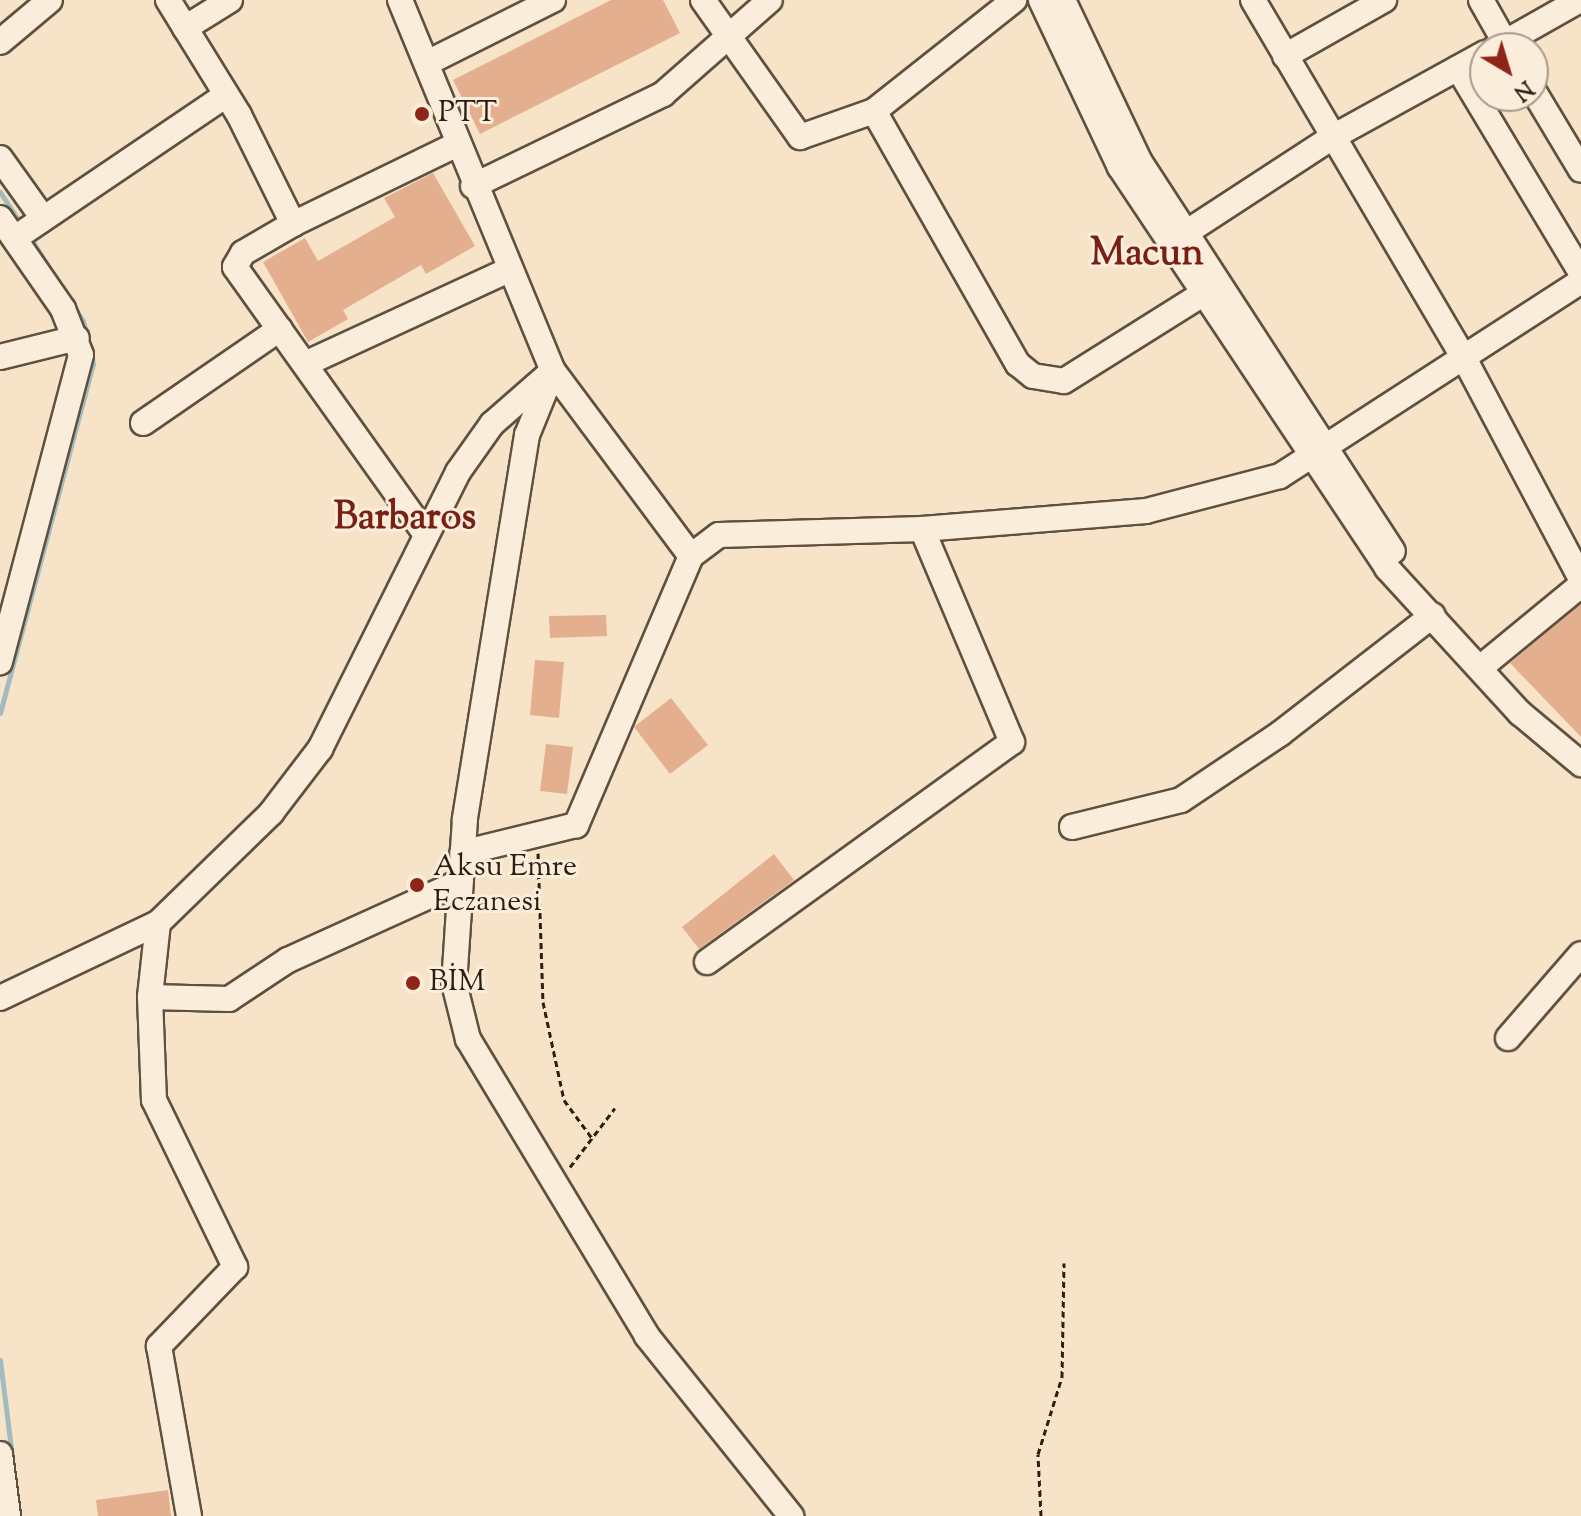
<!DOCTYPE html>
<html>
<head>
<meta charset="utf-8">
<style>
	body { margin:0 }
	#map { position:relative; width:1581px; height:1516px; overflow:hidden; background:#f7e4c8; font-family:"Sorts Mill Goudy",serif }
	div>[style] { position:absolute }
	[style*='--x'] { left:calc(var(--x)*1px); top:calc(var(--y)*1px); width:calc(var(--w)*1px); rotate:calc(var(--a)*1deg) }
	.stream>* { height:5px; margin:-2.5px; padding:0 2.5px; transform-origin:2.5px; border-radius:2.5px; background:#a1bcc0 }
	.building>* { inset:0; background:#e4af8e }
	.path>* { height:3px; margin-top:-1.5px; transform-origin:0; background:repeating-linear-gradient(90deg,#2c1e13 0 6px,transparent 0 10px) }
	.roads { filter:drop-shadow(2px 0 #5f5040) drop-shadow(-2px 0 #5f5040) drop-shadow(0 2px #5f5040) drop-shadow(0 -2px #5f5040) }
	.minor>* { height:24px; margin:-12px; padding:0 12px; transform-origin:12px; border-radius:12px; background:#faeddb }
	.dots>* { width:22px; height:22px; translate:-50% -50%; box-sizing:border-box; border:4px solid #faeddb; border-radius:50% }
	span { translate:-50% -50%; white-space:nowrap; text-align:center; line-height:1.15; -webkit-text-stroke:6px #faeddb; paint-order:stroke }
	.poi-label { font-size:30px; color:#2c1e13 }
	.left { translate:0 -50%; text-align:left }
	.district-label { font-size:38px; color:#7a1f14; font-weight:700 }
	.north { position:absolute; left:1469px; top:32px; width:80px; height:80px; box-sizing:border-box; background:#faeddb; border:2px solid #a89a8b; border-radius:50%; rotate:142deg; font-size:22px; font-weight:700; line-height:32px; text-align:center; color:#2c1e13 }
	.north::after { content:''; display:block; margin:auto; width:28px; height:36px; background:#8f2418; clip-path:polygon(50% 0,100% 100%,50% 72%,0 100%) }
</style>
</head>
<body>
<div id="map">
	<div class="stream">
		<i style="--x:0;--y:192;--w:38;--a:57"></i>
		<i style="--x:0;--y:713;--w:361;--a:-75.1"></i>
		<i style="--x:93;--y:364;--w:44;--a:-103.1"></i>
		<i style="--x:83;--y:321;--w:101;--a:-122.4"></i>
		<i style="--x:0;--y:1360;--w:97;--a:82.9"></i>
	</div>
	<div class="building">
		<i style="clip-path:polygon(611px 0,663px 0,680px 33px,480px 134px,453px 80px)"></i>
		<i style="clip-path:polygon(433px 173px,475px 246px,426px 274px,421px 265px,343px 310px,348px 319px,308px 342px,263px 262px,305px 238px,318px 261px,395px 217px,384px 198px)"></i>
		<i style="clip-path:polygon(1581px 604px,1581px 737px,1510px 663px)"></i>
		<i style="clip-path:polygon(606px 615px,607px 636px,550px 638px,549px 616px)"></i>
		<i style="clip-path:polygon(535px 660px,564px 662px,559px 718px,530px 715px)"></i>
		<i style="clip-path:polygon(671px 698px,708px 745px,670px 774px,634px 727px)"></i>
		<i style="clip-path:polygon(546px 744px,573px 747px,567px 794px,540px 791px)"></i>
		<i style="clip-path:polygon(774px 854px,794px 880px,699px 949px,682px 927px)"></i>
		<i style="clip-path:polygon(168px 1490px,171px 1516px,98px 1516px,96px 1500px)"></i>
	</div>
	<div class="path">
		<i style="--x:538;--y:853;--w:149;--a:88.1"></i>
		<i style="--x:543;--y:1002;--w:100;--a:77.9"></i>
		<i style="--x:564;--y:1100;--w:47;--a:53.6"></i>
		<i style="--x:570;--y:1167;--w:74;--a:-52.7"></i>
		<i style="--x:1041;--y:1516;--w:62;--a:-92.8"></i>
		<i style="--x:1038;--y:1454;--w:81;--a:-72.7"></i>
		<i style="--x:1062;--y:1377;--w:114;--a:-89"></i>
	</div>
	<div class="roads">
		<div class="minor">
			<i style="--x:168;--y:0;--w:135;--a:58.3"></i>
			<i style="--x:239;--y:115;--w:122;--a:63.6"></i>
			<i style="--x:293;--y:224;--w:183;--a:-25.9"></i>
			<i style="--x:400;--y:0;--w:401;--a:67.6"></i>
			<i style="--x:553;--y:371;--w:231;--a:53.3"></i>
			<i style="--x:691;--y:556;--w:293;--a:113.1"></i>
			<i style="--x:576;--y:825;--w:117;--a:166.2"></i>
			<i style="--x:703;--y:0;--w:168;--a:54.7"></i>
			<i style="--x:800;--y:137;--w:78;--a:-19.4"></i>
			<i style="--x:874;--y:111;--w:179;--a:-38.4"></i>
			<i style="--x:1041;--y:0;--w:185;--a:64.7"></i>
			<i style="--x:1120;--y:167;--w:482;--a:56.3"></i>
			<i style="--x:1387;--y:568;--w:197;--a:47.5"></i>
			<i style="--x:1520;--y:713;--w:80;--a:39.9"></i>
			<i style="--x:1063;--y:0;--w:179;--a:64.6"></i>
			<i style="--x:1140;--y:162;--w:464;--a:57"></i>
			<i style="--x:1253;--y:0;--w:413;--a:59.5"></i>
			<i style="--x:1463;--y:356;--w:252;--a:62.1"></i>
			<i style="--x:1481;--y:0;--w:55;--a:60.6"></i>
			<i style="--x:185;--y:28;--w:53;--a:-31.9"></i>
			<i style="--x:0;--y:42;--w:65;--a:-40"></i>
			<i style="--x:1495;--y:48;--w:98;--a:-29.5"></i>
			<i style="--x:1285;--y:56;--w:114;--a:-29.5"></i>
			<i style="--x:427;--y:63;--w:141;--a:-26.6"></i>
			<i style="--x:1458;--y:68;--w:239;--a:59"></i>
			<i style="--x:1533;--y:90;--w:93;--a:59"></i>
			<i style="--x:874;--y:111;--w:291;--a:60.4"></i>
			<i style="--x:1018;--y:364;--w:19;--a:39"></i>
			<i style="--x:1033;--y:376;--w:31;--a:9"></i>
			<i style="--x:1064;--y:381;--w:162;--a:-32.1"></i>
			<i style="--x:0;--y:158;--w:74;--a:54.4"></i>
			<i style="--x:473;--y:186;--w:211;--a:-25.8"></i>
			<i style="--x:663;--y:94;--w:142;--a:-41.3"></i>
			<i style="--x:0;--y:218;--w:111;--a:55.3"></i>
			<i style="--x:63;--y:309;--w:49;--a:68.6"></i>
			<i style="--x:81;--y:355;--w:318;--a:104.8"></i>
			<i style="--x:293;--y:224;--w:58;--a:149.9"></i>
			<i style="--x:243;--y:253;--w:16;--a:120"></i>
			<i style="--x:235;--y:267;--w:325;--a:54.5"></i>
			<i style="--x:1187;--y:232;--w:172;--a:-33.1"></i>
			<i style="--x:1331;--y:138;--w:176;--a:-28.9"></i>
			<i style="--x:15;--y:238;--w:255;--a:-34.1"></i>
			<i style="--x:0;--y:357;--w:79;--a:-13.9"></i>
			<i style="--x:305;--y:364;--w:224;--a:-24.8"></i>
			<i style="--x:553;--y:371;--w:69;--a:112.1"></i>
			<i style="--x:527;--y:435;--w:389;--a:99.2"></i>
			<i style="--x:465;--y:819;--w:164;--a:93.8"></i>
			<i style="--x:454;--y:983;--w:58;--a:76"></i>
			<i style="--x:468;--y:1039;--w:347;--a:58.9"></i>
			<i style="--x:647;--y:1336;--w:231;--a:51.3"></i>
			<i style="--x:143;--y:423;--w:166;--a:-34.5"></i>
			<i style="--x:691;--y:556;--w:35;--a:-37"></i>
			<i style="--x:719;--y:535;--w:203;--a:-1.7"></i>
			<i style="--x:922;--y:529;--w:225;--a:-4.6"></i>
			<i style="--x:1146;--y:511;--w:138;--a:-14.6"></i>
			<i style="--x:1280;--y:476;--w:359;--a:-32.9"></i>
			<i style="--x:1480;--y:668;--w:131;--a:-39.4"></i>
			<i style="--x:1072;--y:827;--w:112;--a:-13.9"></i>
			<i style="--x:1181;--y:800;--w:120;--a:-33.8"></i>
			<i style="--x:1281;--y:733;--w:192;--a:-37.8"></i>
			<i style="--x:158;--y:923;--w:74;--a:96.2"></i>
			<i style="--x:150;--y:997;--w:103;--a:87.8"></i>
			<i style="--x:154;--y:1100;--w:186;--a:64.1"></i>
			<i style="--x:235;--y:1267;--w:110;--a:133.9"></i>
			<i style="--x:159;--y:1346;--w:173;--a:80"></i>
			<i style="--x:707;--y:962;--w:376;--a:-35.8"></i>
			<i style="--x:1012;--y:742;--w:231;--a:-112.9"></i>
			<i style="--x:150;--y:997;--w:79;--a:1.5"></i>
			<i style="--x:229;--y:999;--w:71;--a:-33.5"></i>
			<i style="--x:288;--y:960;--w:189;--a:-24.4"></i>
			<i style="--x:0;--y:998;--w:175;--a:-25.4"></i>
			<i style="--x:158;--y:923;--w:158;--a:-44.2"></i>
			<i style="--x:271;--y:813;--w:81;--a:-52.6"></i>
			<i style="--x:320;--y:749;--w:309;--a:-63.5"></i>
			<i style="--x:458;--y:472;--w:59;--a:-54.7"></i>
			<i style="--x:492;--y:424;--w:74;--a:-41.2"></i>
			<i style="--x:1508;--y:1038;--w:111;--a:-49"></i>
			<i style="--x:0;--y:1454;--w:63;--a:82.6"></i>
		</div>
	</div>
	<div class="dots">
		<i style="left:422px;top:114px;background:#8f2418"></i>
		<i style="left:417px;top:885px;background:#8f2418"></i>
		<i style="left:413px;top:983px;background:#8f2418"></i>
	</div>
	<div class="poi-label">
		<span class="left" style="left:438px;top:114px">PTT</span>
		<span class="left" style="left:433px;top:885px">Aksu Emre<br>Eczanesi</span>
		<span class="left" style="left:429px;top:983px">BİM</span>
	</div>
	<div class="district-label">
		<span style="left:1147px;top:256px">Macun</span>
		<span style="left:405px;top:520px">Barbaros</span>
	</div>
	<div class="north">N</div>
</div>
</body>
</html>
